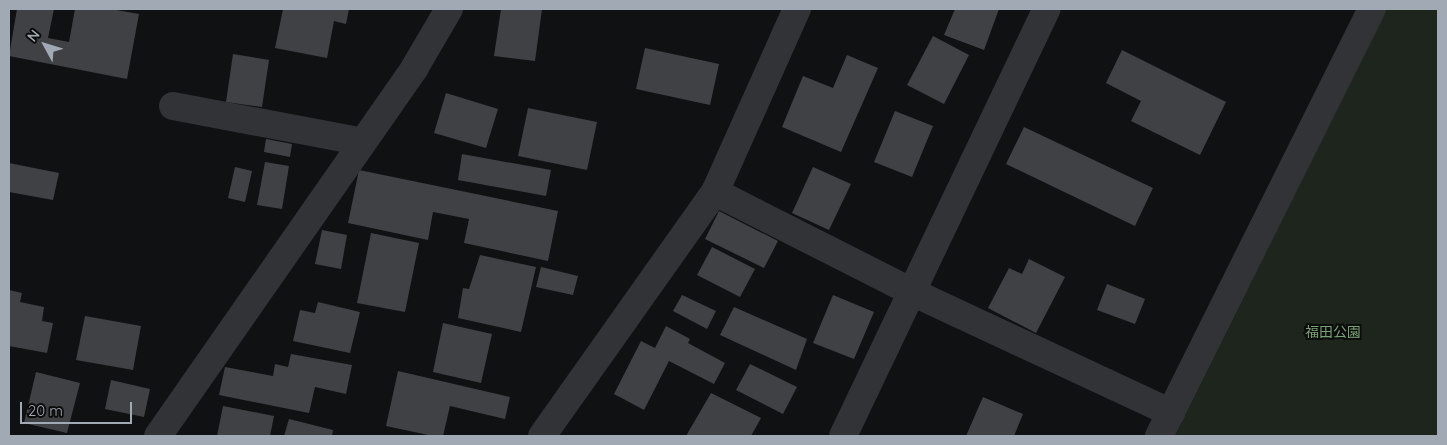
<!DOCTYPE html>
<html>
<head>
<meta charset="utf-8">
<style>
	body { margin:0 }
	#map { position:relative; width:1447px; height:445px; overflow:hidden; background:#101112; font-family:Quicksand,"Noto Sans JP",sans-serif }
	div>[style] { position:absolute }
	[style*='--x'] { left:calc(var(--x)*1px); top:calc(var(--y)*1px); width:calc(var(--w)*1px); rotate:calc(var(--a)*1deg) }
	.green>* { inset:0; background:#1d251d }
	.building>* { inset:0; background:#3f4145 }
	.minor>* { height:28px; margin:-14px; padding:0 14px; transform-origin:14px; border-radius:14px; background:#313337 }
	span { translate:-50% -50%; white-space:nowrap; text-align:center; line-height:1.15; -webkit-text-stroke:4px #0c0c0d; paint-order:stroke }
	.park-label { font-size:14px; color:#7aa176 }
	.frame { position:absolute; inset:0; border:10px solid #a1aab4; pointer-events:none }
	.north { position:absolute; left:20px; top:20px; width:50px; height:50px; -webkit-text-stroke:4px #0c0c0d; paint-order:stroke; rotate:309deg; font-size:14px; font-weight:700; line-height:20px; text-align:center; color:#a1aab4 }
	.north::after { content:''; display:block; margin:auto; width:18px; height:22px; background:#a1aab4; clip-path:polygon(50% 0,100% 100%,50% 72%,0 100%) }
	.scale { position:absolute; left:20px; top:402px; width:112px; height:22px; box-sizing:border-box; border:2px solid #a1aab4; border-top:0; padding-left:6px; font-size:15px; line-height:18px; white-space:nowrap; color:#a1aab4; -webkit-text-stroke:4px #0c0c0d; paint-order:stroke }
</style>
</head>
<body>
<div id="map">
	<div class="green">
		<i style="clip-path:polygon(1385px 9px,1438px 9px,1438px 436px,1160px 436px)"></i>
	</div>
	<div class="building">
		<i style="clip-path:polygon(17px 9px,54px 9px,48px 38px,69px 42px,75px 9px,111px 9px,139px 14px,127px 79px,9px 56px)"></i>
		<i style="clip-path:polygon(283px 9px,349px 9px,346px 24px,334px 21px,327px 58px,275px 48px)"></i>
		<i style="clip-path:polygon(501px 9px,542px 9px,535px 61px,494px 56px)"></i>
		<i style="clip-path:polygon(955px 9px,999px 9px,984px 50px,944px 35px)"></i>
		<i style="clip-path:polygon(933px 36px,969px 55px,944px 104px,907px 85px)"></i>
		<i style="clip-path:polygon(645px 48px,719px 64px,710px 105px,636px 89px)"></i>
		<i style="clip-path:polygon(1122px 50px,1226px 102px,1200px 155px,1131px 121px,1141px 101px,1106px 83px)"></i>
		<i style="clip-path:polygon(233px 54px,269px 60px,262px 107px,226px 102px)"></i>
		<i style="clip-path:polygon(847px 55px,878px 68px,841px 152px,782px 127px,803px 76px,833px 88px)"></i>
		<i style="clip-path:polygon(446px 93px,498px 109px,486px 148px,434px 133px)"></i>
		<i style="clip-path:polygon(528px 108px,597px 122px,587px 170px,518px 156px)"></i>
		<i style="clip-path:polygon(895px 111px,933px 126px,912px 177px,874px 162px)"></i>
		<i style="clip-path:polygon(1024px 127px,1153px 188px,1135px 226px,1006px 164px)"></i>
		<i style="clip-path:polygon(266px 139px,292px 144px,290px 157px,264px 152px)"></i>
		<i style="clip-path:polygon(462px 154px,551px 170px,546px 196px,458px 180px)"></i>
		<i style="clip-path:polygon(265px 162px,289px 166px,282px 209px,257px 205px)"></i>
		<i style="clip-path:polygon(9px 163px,59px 173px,53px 200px,9px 192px)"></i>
		<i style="clip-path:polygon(235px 167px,252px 171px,245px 202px,228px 198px)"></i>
		<i style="clip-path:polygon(813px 167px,851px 184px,829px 230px,792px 213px)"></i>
		<i style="clip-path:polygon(359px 170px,558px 211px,548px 261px,464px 243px,469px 219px,433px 212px,428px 240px,348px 223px)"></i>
		<i style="clip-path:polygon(719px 211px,778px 241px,764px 268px,705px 239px)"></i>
		<i style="clip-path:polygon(322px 230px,347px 235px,341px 269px,315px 264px)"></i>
		<i style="clip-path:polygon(371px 233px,419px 243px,405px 312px,357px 303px)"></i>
		<i style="clip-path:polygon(712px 247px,755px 269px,740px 297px,697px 275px)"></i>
		<i style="clip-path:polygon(480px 255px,536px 267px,521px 332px,458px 318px,463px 288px,469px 289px)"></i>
		<i style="clip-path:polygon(1029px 259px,1065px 277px,1036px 333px,988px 308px,1009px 268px,1022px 274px)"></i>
		<i style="clip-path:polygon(541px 267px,578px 276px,573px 295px,536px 287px)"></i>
		<i style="clip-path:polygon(1107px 284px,1145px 299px,1135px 324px,1097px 310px)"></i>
		<i style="clip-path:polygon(9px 290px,22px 293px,20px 302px,44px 307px,42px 321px,53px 323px,47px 353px,9px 346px)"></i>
		<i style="clip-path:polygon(682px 295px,716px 311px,707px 329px,673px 311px)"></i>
		<i style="clip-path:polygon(833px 295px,874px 312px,854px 359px,813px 343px)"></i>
		<i style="clip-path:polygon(318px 302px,360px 312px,350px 353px,293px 341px,300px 310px,315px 313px)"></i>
		<i style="clip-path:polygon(734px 307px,807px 339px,796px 370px,720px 335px)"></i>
		<i style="clip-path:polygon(85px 316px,141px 326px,133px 370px,76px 360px)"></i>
		<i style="clip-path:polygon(443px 323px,492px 334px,481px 383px,433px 372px)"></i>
		<i style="clip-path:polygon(666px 326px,690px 339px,688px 343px,725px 363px,714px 384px,669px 361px,644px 410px,614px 394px,641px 341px,655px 348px)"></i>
		<i style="clip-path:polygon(291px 354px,352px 365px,346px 394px,315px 387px,309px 413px,219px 395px,225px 367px,273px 376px,275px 364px,288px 367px)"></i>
		<i style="clip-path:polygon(750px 364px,797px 387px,783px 414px,736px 390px)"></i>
		<i style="clip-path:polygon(398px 371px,510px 397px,505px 419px,450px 406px,443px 436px,433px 436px,386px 426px)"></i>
		<i style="clip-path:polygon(36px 372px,80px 383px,67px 433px,24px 423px)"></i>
		<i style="clip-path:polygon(111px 380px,150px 389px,144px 417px,105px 409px)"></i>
		<i style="clip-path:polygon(711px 393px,761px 418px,751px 436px,686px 436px)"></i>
		<i style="clip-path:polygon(983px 397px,1023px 414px,1014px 436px,966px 436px)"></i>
		<i style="clip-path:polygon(223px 406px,274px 416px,270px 436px,217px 436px)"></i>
		<i style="clip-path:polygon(289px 419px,333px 430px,332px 436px,284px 436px)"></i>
	</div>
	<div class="minor">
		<i style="--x:173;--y:106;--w:193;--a:10.7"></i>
		<i style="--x:715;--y:192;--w:221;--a:26.9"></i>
		<i style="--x:912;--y:292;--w:286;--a:25"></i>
		<i style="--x:158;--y:436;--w:450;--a:-55.1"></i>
		<i style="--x:415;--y:67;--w:67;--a:-59.6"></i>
		<i style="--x:542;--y:436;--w:299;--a:-54.7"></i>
		<i style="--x:715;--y:192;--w:201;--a:-65.9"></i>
		<i style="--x:843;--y:436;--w:473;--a:-64.5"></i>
		<i style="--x:1159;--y:436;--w:477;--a:-63.5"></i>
	</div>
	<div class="park-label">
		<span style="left:1333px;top:332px">福田公園</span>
	</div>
	<div class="frame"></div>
	<div class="north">N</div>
	<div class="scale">20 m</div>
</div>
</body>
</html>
